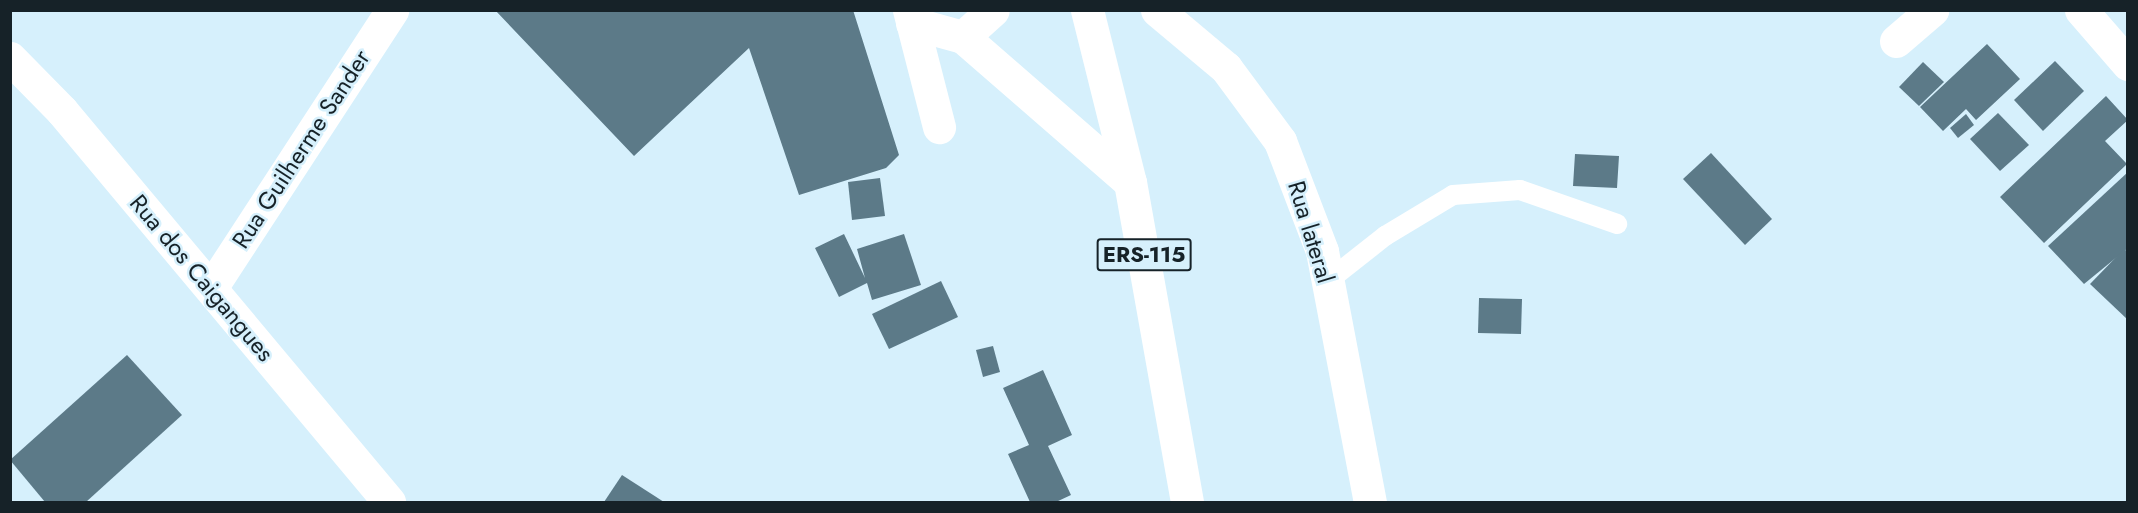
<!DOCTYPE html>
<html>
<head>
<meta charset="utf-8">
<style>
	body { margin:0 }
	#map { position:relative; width:2138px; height:513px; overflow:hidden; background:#d6f0fc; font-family:Jost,sans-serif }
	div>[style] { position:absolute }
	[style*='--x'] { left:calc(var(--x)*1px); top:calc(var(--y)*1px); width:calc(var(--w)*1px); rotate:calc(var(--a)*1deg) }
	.building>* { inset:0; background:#5c7a88 }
	.service>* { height:20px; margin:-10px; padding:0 10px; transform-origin:10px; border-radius:10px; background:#fff }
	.minor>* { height:33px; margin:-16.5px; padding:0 16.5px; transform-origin:16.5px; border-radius:16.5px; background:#fff }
	.tertiary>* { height:33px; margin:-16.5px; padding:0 16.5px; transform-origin:16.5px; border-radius:16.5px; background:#fff }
	.primary>* { height:33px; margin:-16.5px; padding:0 16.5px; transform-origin:16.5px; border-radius:16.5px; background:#fff }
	span { translate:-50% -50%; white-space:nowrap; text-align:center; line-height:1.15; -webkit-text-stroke:5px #d6f0fc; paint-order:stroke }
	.shield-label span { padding:2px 4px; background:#d6f0fc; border:2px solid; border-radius:4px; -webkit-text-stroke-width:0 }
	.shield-label { font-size:22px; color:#162228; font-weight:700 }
	.street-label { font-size:24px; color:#162228 }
	.frame { position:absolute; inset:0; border:12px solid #162228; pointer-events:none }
</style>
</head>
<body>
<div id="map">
	<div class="building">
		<i style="clip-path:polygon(495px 10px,853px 10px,899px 155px,886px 168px,799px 195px,749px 48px,634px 156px)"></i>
		<i style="clip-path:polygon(1987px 44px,2020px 79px,1976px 120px,1966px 109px,1943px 131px,1920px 107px)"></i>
		<i style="clip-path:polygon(2055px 61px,2084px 91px,2043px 131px,2014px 100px)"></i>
		<i style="clip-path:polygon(1923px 62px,1944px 82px,1919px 106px,1899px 87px)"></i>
		<i style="clip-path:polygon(2106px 96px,2128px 120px,2105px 141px,2127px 164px,2044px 243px,2000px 197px)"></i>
		<i style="clip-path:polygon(1998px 113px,2029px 145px,2000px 171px,1970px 139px)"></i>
		<i style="clip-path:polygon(1966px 114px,1974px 125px,1958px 138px,1950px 128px)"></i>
		<i style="clip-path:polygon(1711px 153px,1772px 219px,1745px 245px,1683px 179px)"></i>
		<i style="clip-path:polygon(1575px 154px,1619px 156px,1617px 188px,1573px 186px)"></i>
		<i style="clip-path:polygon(2128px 172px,2128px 248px,2084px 284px,2048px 246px)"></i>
		<i style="clip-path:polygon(880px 178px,885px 216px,852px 220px,848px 182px)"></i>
		<i style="clip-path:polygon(844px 234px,865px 278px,857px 249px,904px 234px,921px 285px,872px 300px,867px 283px,839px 297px,815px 248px)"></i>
		<i style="clip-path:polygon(2124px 249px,2128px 252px,2128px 320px,2090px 284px)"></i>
		<i style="clip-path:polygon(941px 281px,958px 317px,889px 349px,872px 314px)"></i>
		<i style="clip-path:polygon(1479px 298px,1522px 299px,1521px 334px,1478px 333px)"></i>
		<i style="clip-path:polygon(993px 346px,1000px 372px,983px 377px,976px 350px)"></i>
		<i style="clip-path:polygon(127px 355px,182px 415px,86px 502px,45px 502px,10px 460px)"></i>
		<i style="clip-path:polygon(1043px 370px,1072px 435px,1048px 446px,1071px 495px,1056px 502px,1030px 502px,1008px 454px,1029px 445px,1003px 388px)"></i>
		<i style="clip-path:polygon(622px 475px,664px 502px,604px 502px)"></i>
	</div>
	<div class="service">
		<i style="--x:1328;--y:281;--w:73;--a:-38.3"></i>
		<i style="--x:1385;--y:236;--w:79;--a:-31.1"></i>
		<i style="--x:1453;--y:195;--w:67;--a:-4.3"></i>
		<i style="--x:1520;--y:190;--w:103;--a:19.3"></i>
	</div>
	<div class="minor">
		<i style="--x:909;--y:10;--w:121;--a:75.6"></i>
		<i style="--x:2081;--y:10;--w:72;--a:49"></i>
		<i style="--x:912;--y:23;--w:53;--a:15.4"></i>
		<i style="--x:963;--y:37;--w:221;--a:41"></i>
		<i style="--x:963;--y:37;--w:40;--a:-42"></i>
		<i style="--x:1896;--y:41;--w:48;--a:-40.7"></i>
		<i style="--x:211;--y:288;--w:332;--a:-56.9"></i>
	</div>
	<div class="tertiary">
		<i style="--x:1157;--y:10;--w:90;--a:40"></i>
		<i style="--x:1226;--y:68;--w:91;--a:53.5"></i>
		<i style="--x:1280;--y:141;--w:118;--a:69.1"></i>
		<i style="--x:1322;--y:251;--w:256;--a:79.2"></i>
		<i style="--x:10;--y:58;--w:74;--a:45.5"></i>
		<i style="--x:62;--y:111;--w:510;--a:50.09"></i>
	</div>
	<div class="primary">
		<i style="--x:1087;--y:10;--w:177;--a:76"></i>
		<i style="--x:1130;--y:182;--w:325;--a:79.9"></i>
	</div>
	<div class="shield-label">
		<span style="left:1144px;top:255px">ERS-115</span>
	</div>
	<div class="street-label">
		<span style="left:301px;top:149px;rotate:-57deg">Rua Guilherme Sander</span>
		<span style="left:1311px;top:232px;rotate:73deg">Rua lateral</span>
		<span style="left:202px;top:278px;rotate:50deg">Rua dos Caigangues</span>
	</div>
	<div class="frame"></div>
</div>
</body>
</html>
